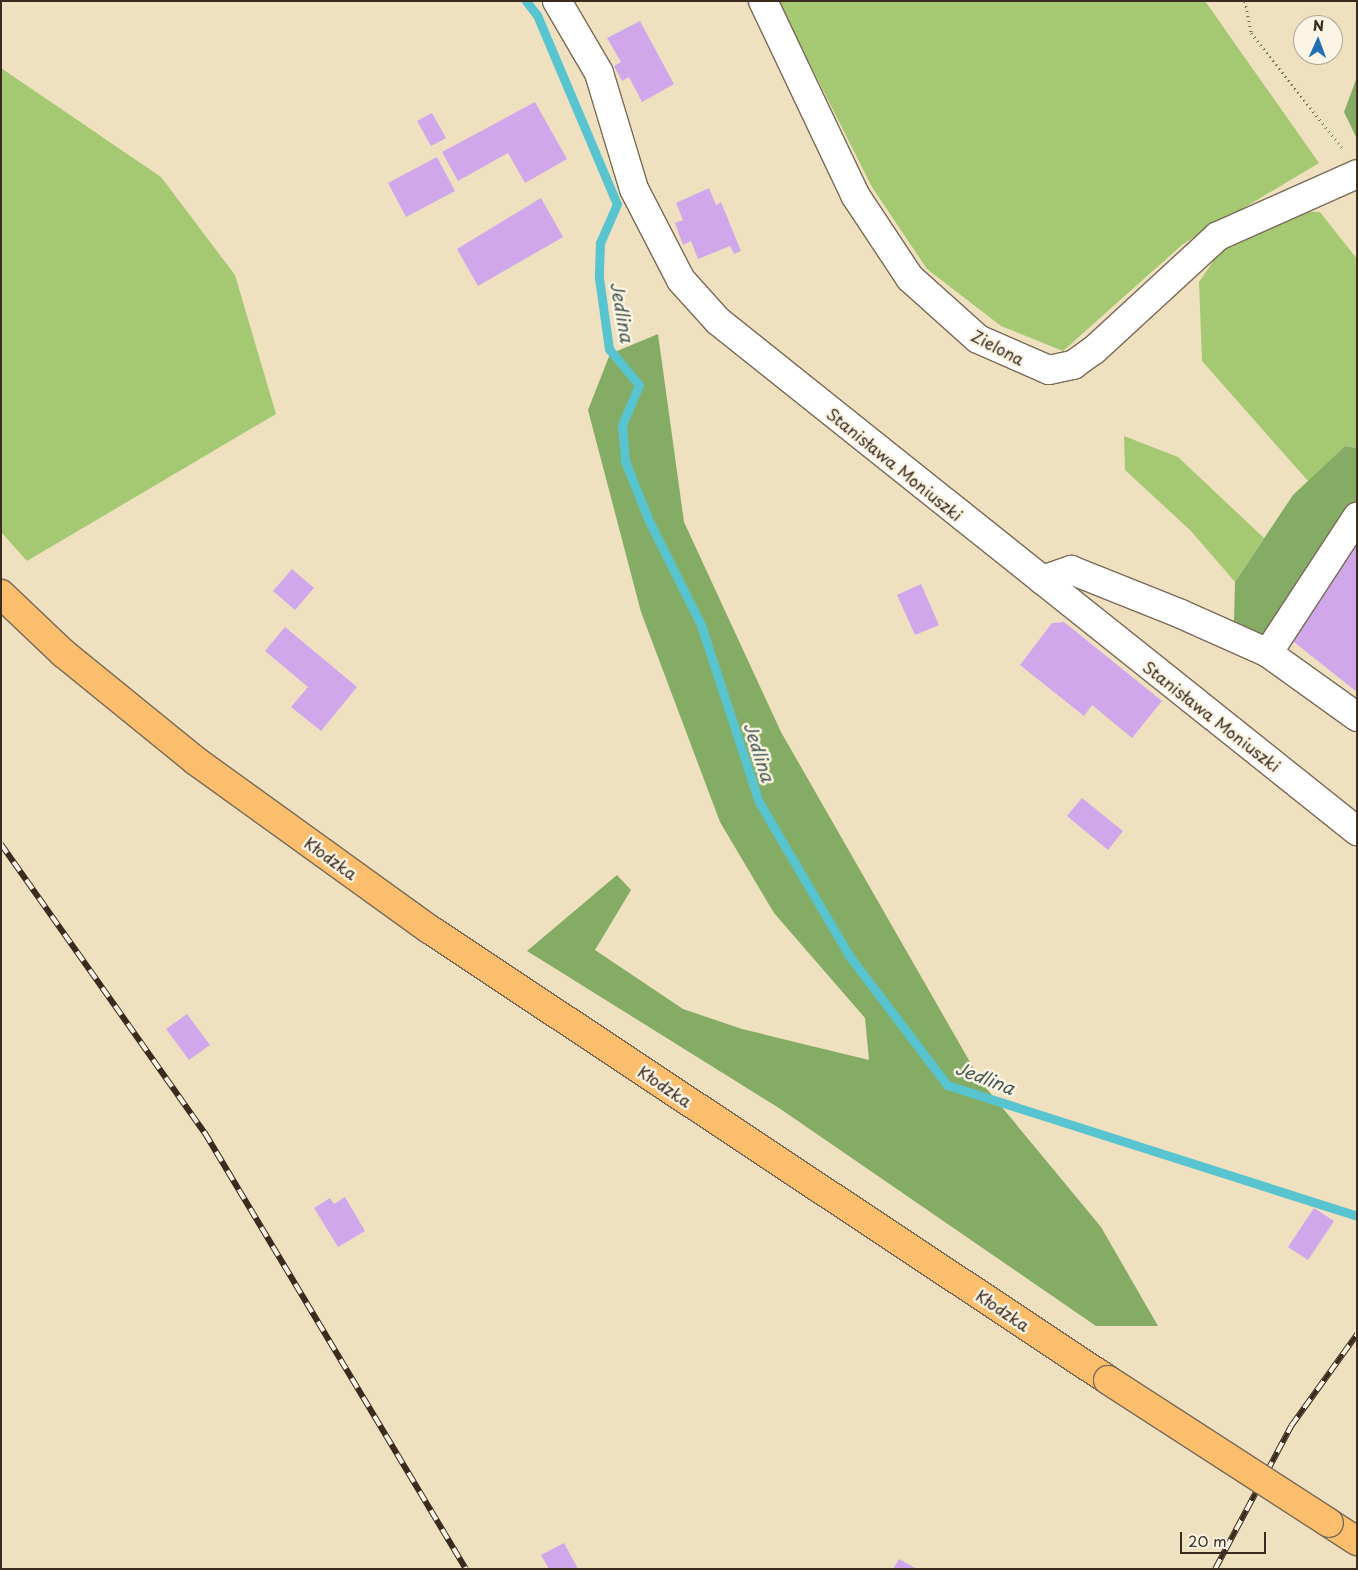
<!DOCTYPE html>
<html>
<head>
<meta charset="utf-8">
<style>
	body { margin:0 }
	#map { position:relative; width:1358px; height:1570px; overflow:hidden; background:#efe1c0; font-family:"Playpen Sans",sans-serif }
	div>[style] { position:absolute }
	[style*='--x'] { left:calc(var(--x)*1px); top:calc(var(--y)*1px); width:calc(var(--w)*1px); rotate:calc(var(--a)*1deg) }
	.green>* { inset:0; background:#a5c872 }
	.forest>* { inset:0; background:#84ac64 }
	.stream>* { height:9px; margin:-4.5px; padding:0 4.5px; transform-origin:4.5px; border-radius:4.5px; background:#58c4d0 }
	.building>* { inset:0; background:#d1a7eb }
	.path>* { height:3px; margin-top:-1.5px; transform-origin:0; background:repeating-linear-gradient(90deg,#7a6a57 0 1px,transparent 0 5px) }
	.roads { filter:drop-shadow(1px 0 #7a6a57) drop-shadow(-1px 0 #7a6a57) drop-shadow(0 1px #7a6a57) drop-shadow(0 -1px #7a6a57) }
	.minor>* { height:28px; margin:-14px; padding:0 14px; transform-origin:14px; border-radius:14px; background:#fff }
	.major>* { height:28px; margin:-14px; padding:0 14px; transform-origin:14px; border-radius:14px; background:#fabe6d }
	.rail>* { height:5.5px; margin-top:-2.75px; transform-origin:0; background:repeating-linear-gradient(90deg,#fcf5e5 0 11px,#3b2a1e 0 22px); box-sizing:border-box; border-block:1px solid #3b2a1e }
	.bridges { filter:drop-shadow(1px 0 #7a6a57) drop-shadow(-1px 0 #7a6a57) drop-shadow(0 1px #7a6a57) drop-shadow(0 -1px #7a6a57) }
	.major-bridge>* { height:28px; margin:-14px; padding:0 14px; transform-origin:14px; border-radius:14px; background:#fabe6d }
	span { translate:-50% -50%; white-space:nowrap; text-align:center; line-height:1.15; -webkit-text-stroke:5px #fcf5e5; paint-order:stroke }
	.street-label { font-size:16px; color:#3b2a1e }
	.water-label { font-size:18px; color:#445853; font-style:italic }
	.frame { position:absolute; inset:0; border:2px solid #3b2a1e; pointer-events:none }
	.north { position:absolute; left:1293px; top:15px; width:50px; height:50px; box-sizing:border-box; background:#fcf5e5; border:1px solid #afa495; border-radius:50%; rotate:2deg; font-size:14px; font-weight:700; line-height:20px; text-align:center; color:#3b2a1e }
	.north::after { content:''; display:block; margin:auto; width:18px; height:22px; background:#1f6fb2; clip-path:polygon(50% 0,100% 100%,50% 72%,0 100%) }
	.scale { position:absolute; left:1180px; top:1532px; width:86px; height:22px; box-sizing:border-box; border:2px solid #3b2a1e; border-top:0; padding-left:6px; font-size:15px; line-height:18px; white-space:nowrap; color:#3b2a1e; -webkit-text-stroke:4px #fcf5e5; paint-order:stroke }
</style>
</head>
<body>
<div id="map">
	<div class="green">
		<i style="clip-path:polygon(778px 1px,1205px 1px,1319px 163px,1183px 244px,1063px 351px,1001px 326px,927px 269px,872px 187px)"></i>
		<i style="clip-path:polygon(1px 68px,161px 177px,235px 275px,276px 414px,27px 561px,1px 532px)"></i>
		<i style="clip-path:polygon(1274px 211px,1320px 212px,1357px 259px,1357px 448px,1345px 446px,1308px 481px,1202px 361px,1199px 282px,1229px 238px)"></i>
		<i style="clip-path:polygon(1124px 436px,1178px 457px,1264px 538px,1235px 582px,1191px 531px,1125px 470px)"></i>
	</div>
	<div class="forest">
		<i style="clip-path:polygon(1357px 77px,1357px 139px,1344px 112px)"></i>
		<i style="clip-path:polygon(658px 334px,684px 522px,781px 732px,982px 1083px,1101px 1227px,1158px 1326px,1096px 1326px,779px 1108px,527px 951px,617px 875px,631px 890px,595px 950px,683px 1009px,742px 1029px,869px 1060px,865px 1018px,774px 913px,720px 822px,641px 612px,588px 410px,610px 354px)"></i>
		<i style="clip-path:polygon(1345px 446px,1357px 448px,1357px 535px,1268px 639px,1234px 621px,1235px 582px,1293px 495px)"></i>
	</div>
	<div class="stream">
		<i style="--x:526;--y:1;--w:18;--a:52"></i>
		<i style="--x:537;--y:15;--w:205;--a:67.1"></i>
		<i style="--x:617;--y:204;--w:43;--a:113.6"></i>
		<i style="--x:600;--y:243;--w:35;--a:92"></i>
		<i style="--x:599;--y:278;--w:72;--a:82"></i>
		<i style="--x:609;--y:349;--w:47;--a:50.2"></i>
		<i style="--x:639;--y:385;--w:43;--a:113"></i>
		<i style="--x:622;--y:425;--w:36;--a:85"></i>
		<i style="--x:625;--y:461;--w:65;--a:68.2"></i>
		<i style="--x:649;--y:521;--w:116;--a:63.4"></i>
		<i style="--x:701;--y:625;--w:186;--a:71.9"></i>
		<i style="--x:759;--y:802;--w:180;--a:59.6"></i>
		<i style="--x:850;--y:957;--w:161;--a:52.8"></i>
		<i style="--x:947;--y:1085;--w:430;--a:17.7"></i>
	</div>
	<div class="building">
		<i style="clip-path:polygon(640px 21px,674px 84px,642px 102px,629px 77px,622px 81px,614px 66px,621px 62px,607px 38px)"></i>
		<i style="clip-path:polygon(535px 102px,567px 159px,525px 183px,508px 153px,458px 181px,442px 152px)"></i>
		<i style="clip-path:polygon(432px 113px,446px 138px,431px 146px,417px 121px)"></i>
		<i style="clip-path:polygon(437px 157px,455px 191px,406px 217px,388px 183px)"></i>
		<i style="clip-path:polygon(709px 188px,716px 205px,721px 202px,741px 251px,734px 254px,730px 246px,698px 259px,691px 241px,683px 245px,675px 223px,683px 220px,676px 203px)"></i>
		<i style="clip-path:polygon(541px 198px,563px 237px,478px 286px,457px 249px)"></i>
		<i style="clip-path:polygon(1357px 545px,1357px 692px,1285px 635px)"></i>
		<i style="clip-path:polygon(292px 569px,314px 588px,295px 610px,273px 591px)"></i>
		<i style="clip-path:polygon(921px 584px,939px 625px,915px 635px,897px 595px)"></i>
		<i style="clip-path:polygon(1064px 622px,1162px 701px,1132px 738px,1092px 705px,1084px 716px,1020px 665px,1052px 623px)"></i>
		<i style="clip-path:polygon(285px 627px,357px 687px,321px 731px,291px 707px,308px 687px,265px 651px)"></i>
		<i style="clip-path:polygon(1082px 798px,1123px 831px,1108px 850px,1067px 816px)"></i>
		<i style="clip-path:polygon(187px 1014px,210px 1045px,189px 1060px,166px 1029px)"></i>
		<i style="clip-path:polygon(345px 1197px,365px 1231px,338px 1247px,314px 1208px,330px 1198px,334px 1204px)"></i>
		<i style="clip-path:polygon(1314px 1208px,1334px 1221px,1308px 1260px,1288px 1247px)"></i>
		<i style="clip-path:polygon(564px 1543px,578px 1569px,549px 1569px,541px 1555px)"></i>
		<i style="clip-path:polygon(899px 1559px,917px 1569px,893px 1569px)"></i>
	</div>
	<div class="path">
		<i style="--x:1245;--y:1;--w:33;--a:79"></i>
		<i style="--x:1251;--y:33;--w:149;--a:51.5"></i>
	</div>
	<div class="roads">
		<div class="minor">
			<i style="--x:557;--y:1;--w:83;--a:59.7"></i>
			<i style="--x:599;--y:73;--w:121;--a:73.2"></i>
			<i style="--x:634;--y:189;--w:102;--a:62.7"></i>
			<i style="--x:681;--y:280;--w:55;--a:47.9"></i>
			<i style="--x:718;--y:321;--w:818;--a:38.59"></i>
			<i style="--x:763;--y:1;--w:215;--a:64.6"></i>
			<i style="--x:855;--y:195;--w:100;--a:56.5"></i>
			<i style="--x:910;--y:278;--w:91;--a:41.9"></i>
			<i style="--x:978;--y:339;--w:77;--a:23.6"></i>
			<i style="--x:1049;--y:370;--w:25;--a:-12"></i>
			<i style="--x:1073;--y:365;--w:26;--a:-36"></i>
			<i style="--x:1094;--y:350;--w:168;--a:-42.6"></i>
			<i style="--x:1218;--y:236;--w:152;--a:-24"></i>
			<i style="--x:1042;--y:580;--w:31;--a:-19"></i>
			<i style="--x:1071;--y:570;--w:118;--a:21.8"></i>
			<i style="--x:1181;--y:614;--w:95;--a:24.1"></i>
			<i style="--x:1268;--y:653;--w:110;--a:35.7"></i>
			<i style="--x:1268;--y:653;--w:163;--a:-56.8"></i>
		</div>
		<div class="major">
			<i style="--x:1;--y:594;--w:86;--a:43.6"></i>
			<i style="--x:63;--y:653;--w:171;--a:39.1"></i>
			<i style="--x:196;--y:761;--w:287;--a:35.8"></i>
			<i style="--x:429;--y:929;--w:815;--a:33.59"></i>
			<i style="--x:1329;--y:1523;--w:33;--a:33"></i>
		</div>
	</div>
	<div class="rail">
		<i style="--x:1;--y:844;--w:354;--a:54.8"></i>
		<i style="--x:205;--y:1133;--w:508;--a:59.09"></i>
		<i style="--x:1215;--y:1569;--w:162;--a:-62"></i>
		<i style="--x:1291;--y:1426;--w:113;--a:-54.3"></i>
	</div>
	<div class="bridges">
		<div class="major-bridge">
			<i style="--x:1108;--y:1380;--w:263;--a:32.9"></i>
		</div>
	</div>
	<div class="street-label">
		<span style="left:998px;top:347px;rotate:28deg">Zielona</span>
		<span style="left:895px;top:464px;rotate:39deg">Stanisława Moniuszki</span>
		<span style="left:1212px;top:716px;rotate:38deg">Stanisława Moniuszki</span>
		<span style="left:331px;top:858px;rotate:36deg">Kłodzka</span>
		<span style="left:665px;top:1086px;rotate:34deg">Kłodzka</span>
		<span style="left:1003px;top:1310px;rotate:34deg">Kłodzka</span>
	</div>
	<div class="water-label">
		<span style="left:622px;top:312px;rotate:80deg">Jedlina</span>
		<span style="left:759px;top:752px;rotate:72deg">Jedlina</span>
		<span style="left:985px;top:1078px;rotate:21deg">Jedlina</span>
	</div>
	<div class="frame"></div>
	<div class="north">N</div>
	<div class="scale">20 m</div>
</div>
</body>
</html>
